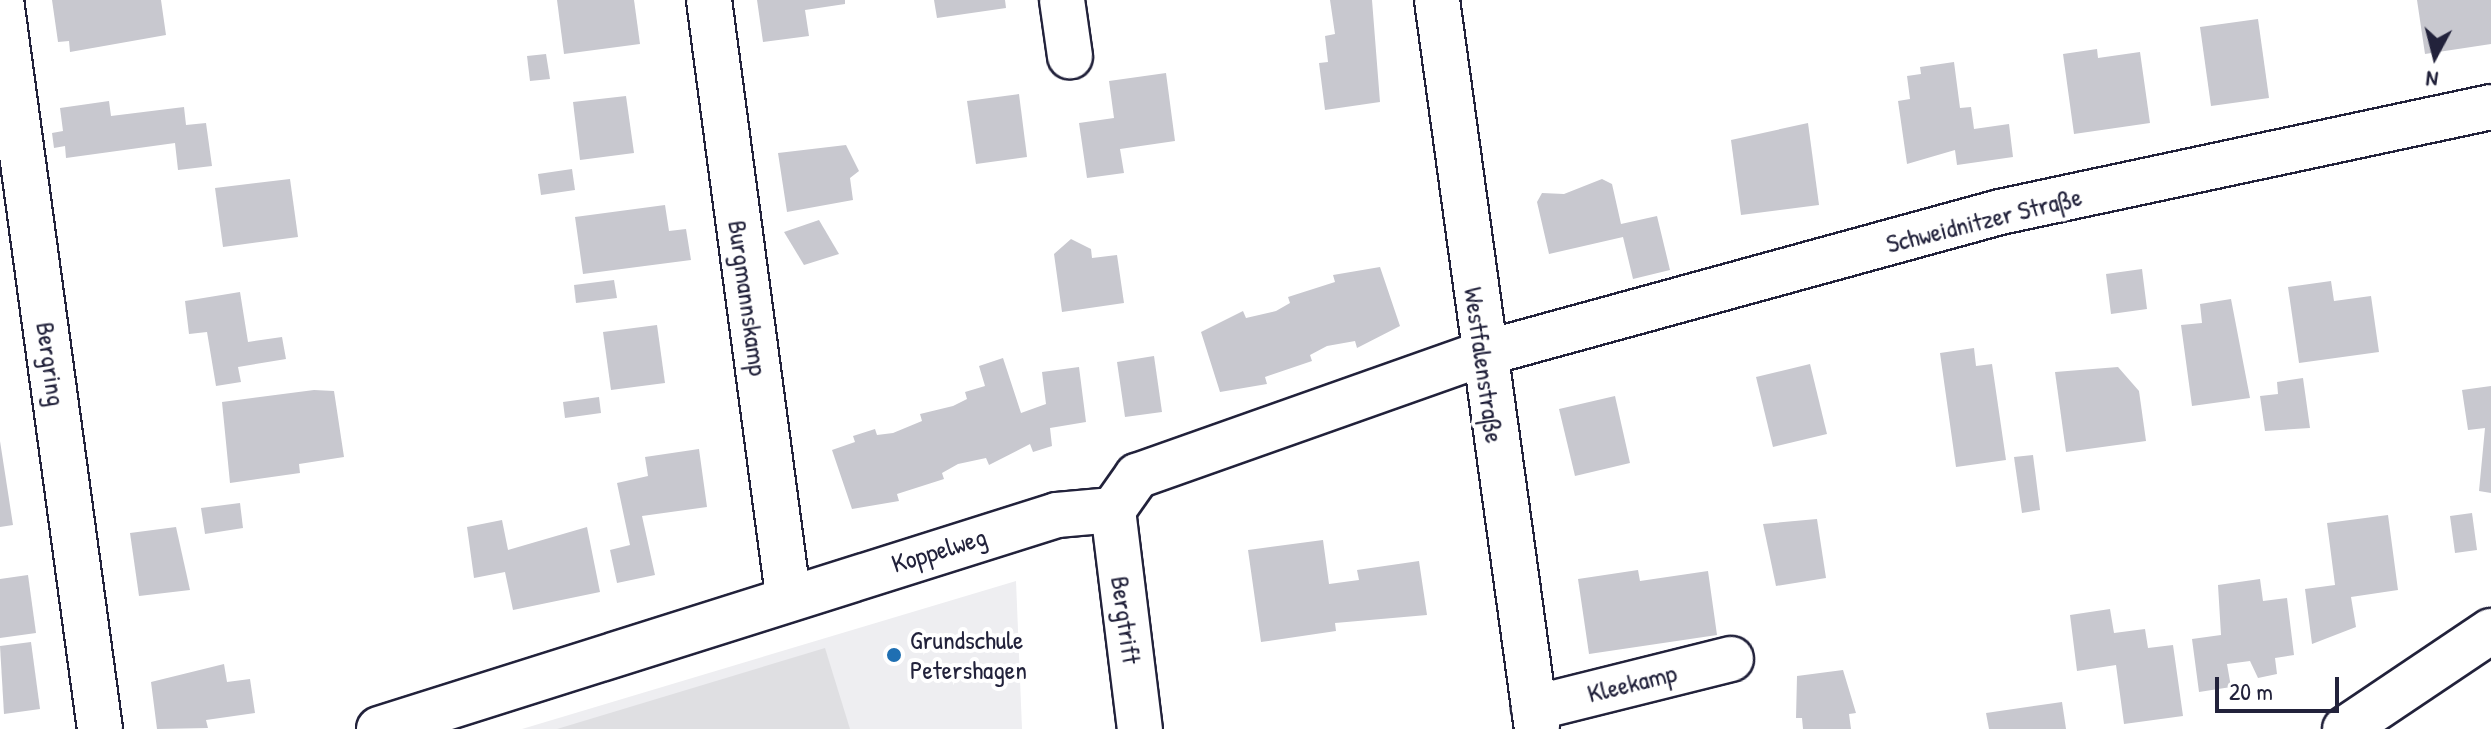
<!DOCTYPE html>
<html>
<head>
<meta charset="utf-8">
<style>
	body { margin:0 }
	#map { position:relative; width:2491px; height:729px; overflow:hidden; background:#fff; font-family:"Patrick Hand",sans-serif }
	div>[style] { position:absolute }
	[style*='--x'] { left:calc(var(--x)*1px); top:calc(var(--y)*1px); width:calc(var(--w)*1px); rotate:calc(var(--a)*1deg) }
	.built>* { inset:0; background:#eeeef1 }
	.green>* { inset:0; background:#dfdfe2 }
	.building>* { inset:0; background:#c8c8cf }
	.roads { filter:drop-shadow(2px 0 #22223b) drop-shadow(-2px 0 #22223b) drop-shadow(0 2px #22223b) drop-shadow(0 -2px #22223b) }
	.minor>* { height:44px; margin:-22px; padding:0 22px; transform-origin:22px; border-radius:22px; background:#fff }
	.dots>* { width:22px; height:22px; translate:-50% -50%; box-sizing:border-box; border:4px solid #fff; border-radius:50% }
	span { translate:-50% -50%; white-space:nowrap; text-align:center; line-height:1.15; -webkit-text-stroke:8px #fff; paint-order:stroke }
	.street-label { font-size:26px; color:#22223b }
	.poi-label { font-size:26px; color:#22223b }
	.left { translate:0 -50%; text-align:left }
	.north { position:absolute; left:2395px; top:16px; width:80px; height:80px; -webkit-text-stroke:6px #fff; paint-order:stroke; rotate:187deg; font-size:22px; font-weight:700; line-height:32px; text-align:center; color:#22223b }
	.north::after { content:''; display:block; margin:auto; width:28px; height:36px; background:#22223b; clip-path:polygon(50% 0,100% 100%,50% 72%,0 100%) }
	.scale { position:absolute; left:2215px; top:677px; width:124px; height:36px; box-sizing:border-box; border:4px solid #22223b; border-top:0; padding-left:10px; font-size:24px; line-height:28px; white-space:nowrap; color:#22223b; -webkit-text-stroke:6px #fff; paint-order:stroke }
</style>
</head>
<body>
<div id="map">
	<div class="built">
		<i style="clip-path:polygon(1016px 581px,1022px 729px,522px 729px)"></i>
	</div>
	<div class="green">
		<i style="clip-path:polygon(825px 648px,850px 729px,557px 729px)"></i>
	</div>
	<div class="building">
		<i style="clip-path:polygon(52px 0,161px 0,166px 35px,70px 52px,69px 41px,58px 42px)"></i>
		<i style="clip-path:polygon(557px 0,634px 0,640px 44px,564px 54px)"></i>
		<i style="clip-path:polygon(757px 0,845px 0,845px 4px,805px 10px,809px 36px,763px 42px)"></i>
		<i style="clip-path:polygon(934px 0,1005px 0,1006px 8px,937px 18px)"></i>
		<i style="clip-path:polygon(1330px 0,1372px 0,1380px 102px,1325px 110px,1319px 63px,1328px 62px,1325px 36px,1335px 34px)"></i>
		<i style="clip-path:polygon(2417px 0,2491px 0,2491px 44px,2425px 54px)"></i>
		<i style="clip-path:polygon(2258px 19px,2269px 98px,2211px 106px,2200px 27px)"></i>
		<i style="clip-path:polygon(2097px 49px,2098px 58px,2140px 52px,2150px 123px,2074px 134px,2063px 54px)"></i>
		<i style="clip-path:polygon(546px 54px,550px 79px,530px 81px,527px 56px)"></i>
		<i style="clip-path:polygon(1954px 62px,1960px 108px,1971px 107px,1974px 129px,2009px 124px,2013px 157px,1957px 165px,1955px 150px,1907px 164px,1898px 101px,1910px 99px,1907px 76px,1921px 74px,1920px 67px)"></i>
		<i style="clip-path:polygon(1166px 73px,1175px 141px,1120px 149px,1124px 173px,1087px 178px,1079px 123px,1114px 118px,1109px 81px)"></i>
		<i style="clip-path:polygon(1019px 94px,1027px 157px,976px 164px,967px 101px)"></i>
		<i style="clip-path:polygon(626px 96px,634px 153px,580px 160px,573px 102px)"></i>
		<i style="clip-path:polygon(109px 101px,111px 116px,184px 107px,186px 125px,206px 123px,212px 166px,178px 170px,175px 143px,66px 158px,65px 146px,54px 148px,52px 133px,63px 131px,60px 108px)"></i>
		<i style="clip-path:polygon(1808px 123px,1819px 205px,1741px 215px,1731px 140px)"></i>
		<i style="clip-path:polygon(846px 145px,859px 171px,850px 178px,853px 200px,787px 212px,778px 153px)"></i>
		<i style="clip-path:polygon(572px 169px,575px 190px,541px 195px,538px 174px)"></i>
		<i style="clip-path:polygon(290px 179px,298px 237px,223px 247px,215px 188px)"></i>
		<i style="clip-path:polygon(1602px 179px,1612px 184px,1621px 224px,1657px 216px,1670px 270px,1633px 279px,1623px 237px,1549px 254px,1537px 202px,1542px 193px,1564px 194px)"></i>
		<i style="clip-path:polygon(665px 205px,669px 231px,686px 229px,691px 260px,583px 274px,575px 217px)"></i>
		<i style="clip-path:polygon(819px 220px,839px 254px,804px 265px,784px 232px)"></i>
		<i style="clip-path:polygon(1071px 239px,1091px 249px,1092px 258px,1117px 255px,1124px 303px,1062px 312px,1054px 254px)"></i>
		<i style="clip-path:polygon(1380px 267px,1400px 326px,1357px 348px,1355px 341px,1327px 346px,1310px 355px,1312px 361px,1265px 377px,1267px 384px,1220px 392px,1201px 332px,1243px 311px,1246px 318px,1276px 311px,1290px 303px,1288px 297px,1335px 282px,1333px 275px)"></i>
		<i style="clip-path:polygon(2142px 269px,2147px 309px,2111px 314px,2106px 274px)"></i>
		<i style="clip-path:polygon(614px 280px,617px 298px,576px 303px,574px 285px)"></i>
		<i style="clip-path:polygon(2331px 281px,2334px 301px,2371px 296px,2379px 352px,2299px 363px,2288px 287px)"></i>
		<i style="clip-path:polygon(240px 292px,248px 342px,282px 337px,286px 359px,238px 367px,241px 382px,216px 386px,207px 332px,189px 334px,185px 301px)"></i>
		<i style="clip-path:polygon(2231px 299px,2250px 398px,2192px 406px,2181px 325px,2202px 323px,2200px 304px)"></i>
		<i style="clip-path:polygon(657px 325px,665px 383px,611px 390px,603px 332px)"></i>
		<i style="clip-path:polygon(1974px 348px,1976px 366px,1992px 364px,2006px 460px,1956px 467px,1940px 353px)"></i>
		<i style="clip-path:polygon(1154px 356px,1162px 412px,1125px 417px,1117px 362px)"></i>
		<i style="clip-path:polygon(1003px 358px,1021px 413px,1046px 404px,1042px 372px,1079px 367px,1086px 422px,1050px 428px,1052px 446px,1033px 452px,1030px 444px,989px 465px,986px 458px,958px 464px,942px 473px,944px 479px,897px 494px,899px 501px,852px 509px,832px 450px,855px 442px,853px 436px,875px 429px,877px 435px,893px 433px,922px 421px,920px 414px,953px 406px,967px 399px,965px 392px,985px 386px,979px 366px)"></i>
		<i style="clip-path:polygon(1810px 364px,1827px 434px,1773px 447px,1756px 377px)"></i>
		<i style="clip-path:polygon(2118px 367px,2139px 391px,2146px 441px,2066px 452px,2055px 372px)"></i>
		<i style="clip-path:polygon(2303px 378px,2310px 428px,2265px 431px,2260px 396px,2278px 394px,2277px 382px)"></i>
		<i style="clip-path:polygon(2491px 386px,2491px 493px,2479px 491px,2485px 428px,2468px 430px,2462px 390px)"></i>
		<i style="clip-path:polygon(314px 390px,334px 391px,344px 457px,299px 464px,300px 473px,230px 483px,222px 402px)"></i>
		<i style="clip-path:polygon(1615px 396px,1630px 463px,1575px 476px,1559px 409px)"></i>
		<i style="clip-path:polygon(599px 397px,601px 413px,565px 418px,563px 402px)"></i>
		<i style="clip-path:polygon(0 441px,13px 525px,0 527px)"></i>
		<i style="clip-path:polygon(699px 449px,707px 507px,642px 516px,655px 575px,617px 583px,610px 550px,630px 545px,617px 483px,648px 476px,645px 457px)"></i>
		<i style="clip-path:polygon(2033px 455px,2040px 510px,2022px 513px,2014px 457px)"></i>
		<i style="clip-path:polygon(240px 503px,243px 528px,205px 534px,201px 508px)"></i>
		<i style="clip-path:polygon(2472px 513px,2477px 550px,2455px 553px,2450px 516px)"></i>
		<i style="clip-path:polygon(2388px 515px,2398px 590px,2351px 597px,2356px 627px,2312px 644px,2305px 589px,2335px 585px,2327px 523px)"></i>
		<i style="clip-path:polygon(1817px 519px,1826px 578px,1776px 586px,1763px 524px)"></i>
		<i style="clip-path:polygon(502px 520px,508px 550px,587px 527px,600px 592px,513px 610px,505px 572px,474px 578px,467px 527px)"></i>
		<i style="clip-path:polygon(176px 527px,190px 590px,139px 596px,130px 533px)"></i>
		<i style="clip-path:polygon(1323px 540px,1329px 584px,1359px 580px,1357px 570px,1419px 561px,1427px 615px,1335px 623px,1336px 631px,1261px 642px,1248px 550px)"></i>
		<i style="clip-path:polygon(1638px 570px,1640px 581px,1708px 571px,1717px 635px,1589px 654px,1578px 579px)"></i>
		<i style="clip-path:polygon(28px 575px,36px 633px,0 638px,0 579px)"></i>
		<i style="clip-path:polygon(2260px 579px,2263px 601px,2287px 598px,2294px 655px,2275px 658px,2277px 674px,2258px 678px,2250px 661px,2227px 664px,2231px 687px,2199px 692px,2192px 639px,2221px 635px,2218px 585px)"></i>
		<i style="clip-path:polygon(2110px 609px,2114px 633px,2145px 629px,2148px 648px,2173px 645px,2183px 716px,2124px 724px,2116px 665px,2077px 671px,2070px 615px)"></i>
		<i style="clip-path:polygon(31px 642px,40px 709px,4px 714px,0 646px)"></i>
		<i style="clip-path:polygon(224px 664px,227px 682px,250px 679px,255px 713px,206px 720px,208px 728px,157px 729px,151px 682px)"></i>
		<i style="clip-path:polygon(1843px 670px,1856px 713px,1849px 714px,1851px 729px,1803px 729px,1802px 718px,1796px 718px,1797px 676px)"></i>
		<i style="clip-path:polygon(2062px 702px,2066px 729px,1989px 729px,1986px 713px)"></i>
	</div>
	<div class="roads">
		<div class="minor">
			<i style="--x:1;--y:0;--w:736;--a:82.27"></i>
			<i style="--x:709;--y:0;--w:600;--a:82.44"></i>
			<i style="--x:1062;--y:0;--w:57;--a:81.9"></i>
			<i style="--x:1437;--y:0;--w:736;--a:82.19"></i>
			<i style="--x:1113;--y:510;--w:221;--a:83"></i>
			<i style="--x:1534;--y:708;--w:203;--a:-14"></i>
			<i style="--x:379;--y:729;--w:711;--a:-17.52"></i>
			<i style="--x:1057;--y:515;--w:56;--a:-5.1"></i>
			<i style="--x:1113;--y:510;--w:42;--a:-54.8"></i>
			<i style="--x:1137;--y:476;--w:366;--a:-19.5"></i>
			<i style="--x:1482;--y:354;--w:537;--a:-15.33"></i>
			<i style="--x:2000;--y:212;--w:502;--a:-12.07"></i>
			<i style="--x:2345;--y:729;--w:176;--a:-33.9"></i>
		</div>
	</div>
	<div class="dots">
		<i style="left:894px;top:655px;background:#1f6fb2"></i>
	</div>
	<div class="street-label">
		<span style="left:1984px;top:220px;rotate:-14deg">Schweidnitzer Straße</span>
		<span style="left:748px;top:298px;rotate:82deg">Burgmannskamp</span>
		<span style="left:51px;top:364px;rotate:82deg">Bergring</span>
		<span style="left:1484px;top:365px;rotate:82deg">Westfalenstraße</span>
		<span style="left:939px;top:550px;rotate:-17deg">Koppelweg</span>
		<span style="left:1126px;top:620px;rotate:82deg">Bergtrift</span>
		<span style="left:1632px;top:683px;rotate:-14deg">Kleekamp</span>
	</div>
	<div class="poi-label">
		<span class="left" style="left:910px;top:655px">Grundschule<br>Petershagen</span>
	</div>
	<div class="north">N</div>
	<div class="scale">20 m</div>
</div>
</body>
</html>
